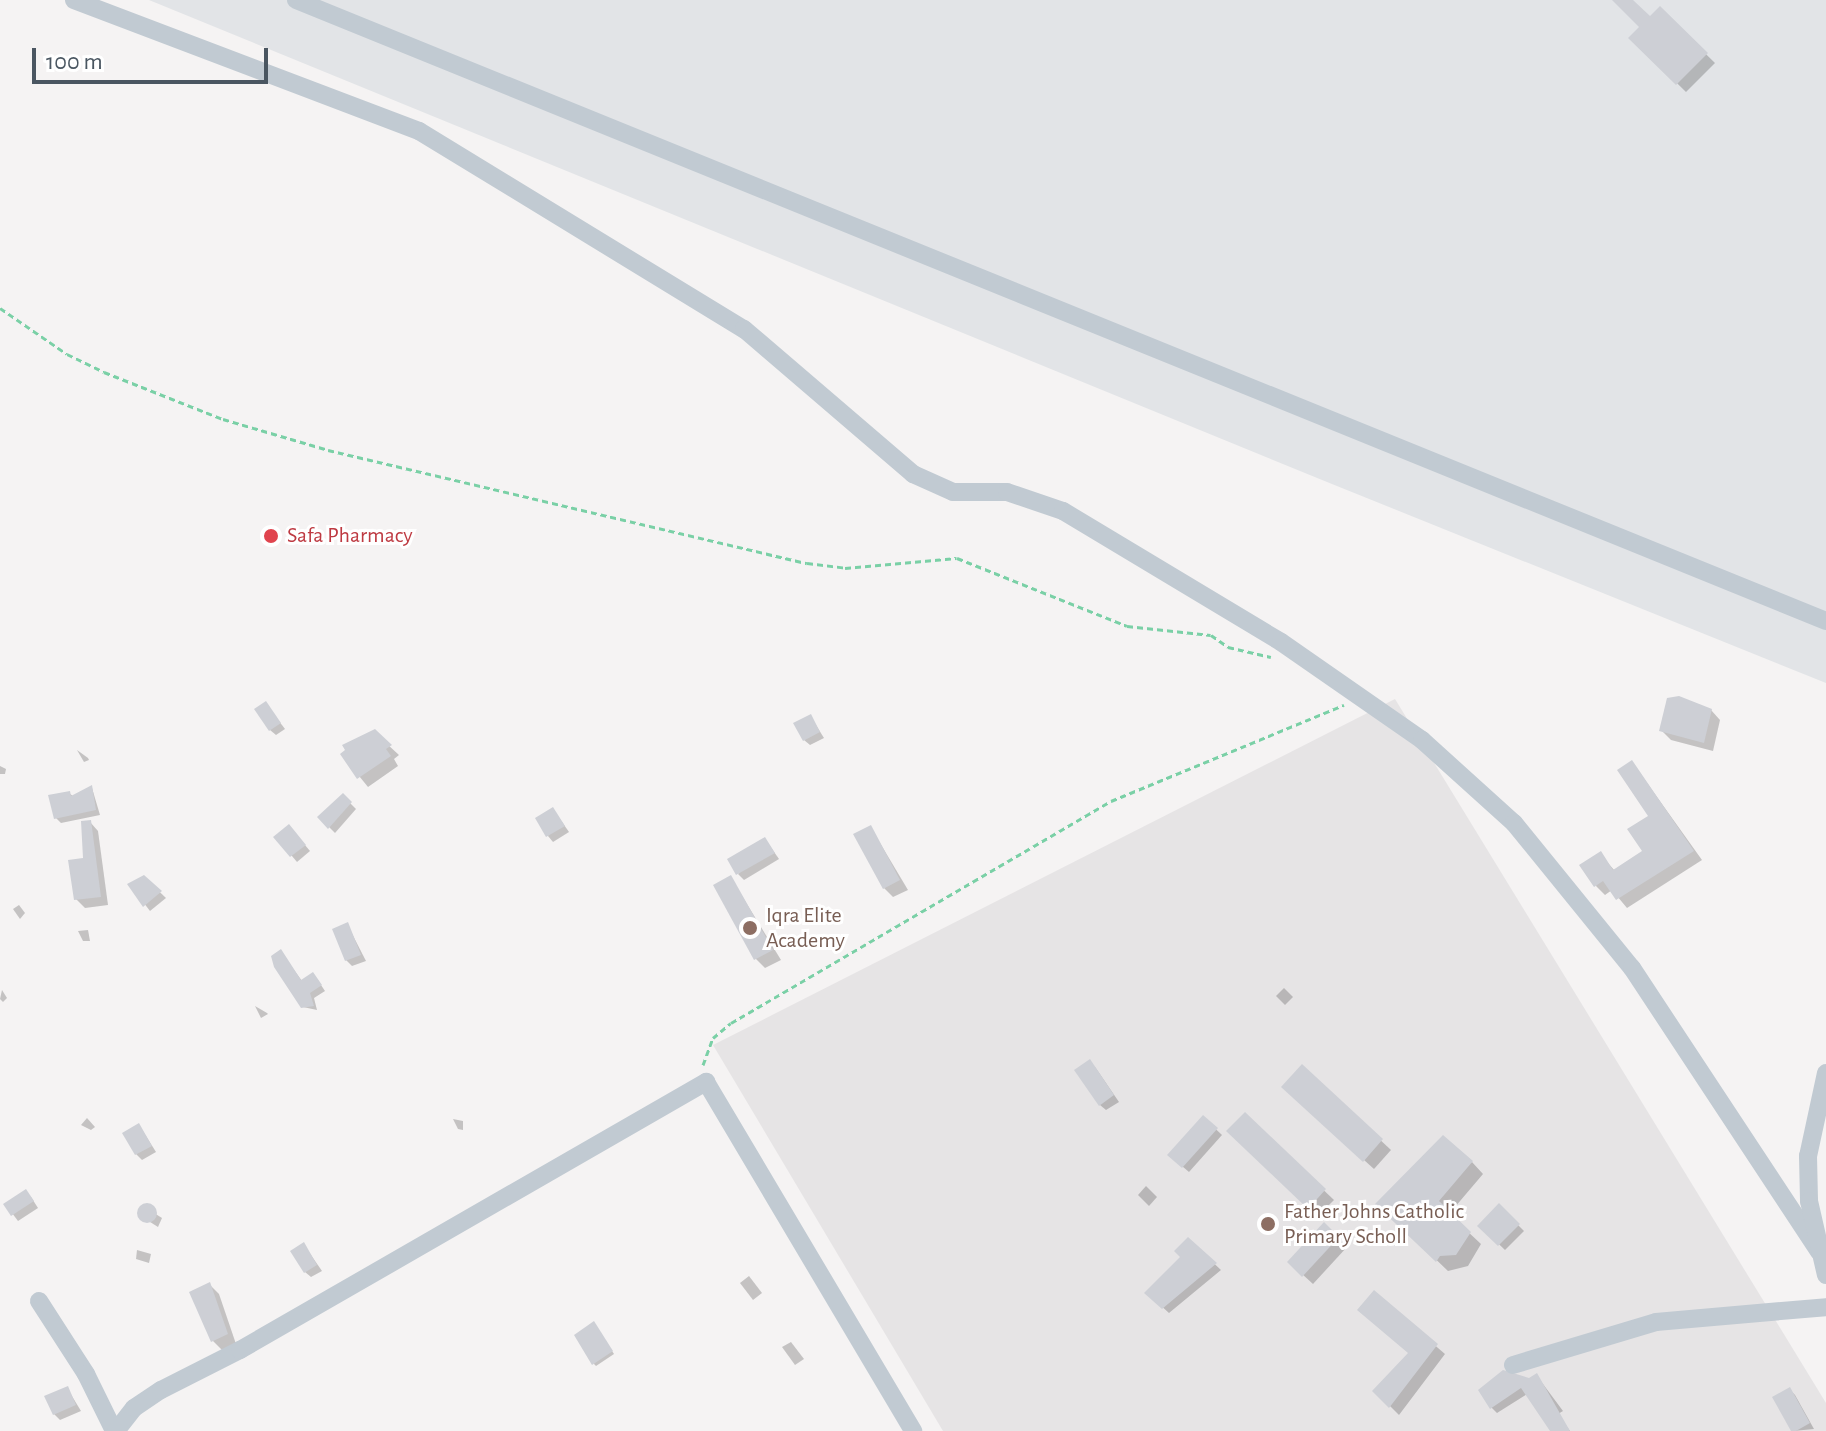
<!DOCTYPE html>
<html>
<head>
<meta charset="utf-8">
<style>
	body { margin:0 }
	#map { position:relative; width:1826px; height:1431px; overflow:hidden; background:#f5f3f3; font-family:"Alegreya Sans",sans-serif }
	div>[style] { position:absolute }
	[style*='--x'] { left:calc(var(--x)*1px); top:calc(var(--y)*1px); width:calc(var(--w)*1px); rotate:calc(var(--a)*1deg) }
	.education>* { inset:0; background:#e6e4e5 }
	.airport>* { inset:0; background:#e2e4e7 }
	.shadow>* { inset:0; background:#0003 }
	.building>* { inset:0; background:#cdcfd5 }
	.round { border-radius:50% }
	.path>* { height:3px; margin-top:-1.5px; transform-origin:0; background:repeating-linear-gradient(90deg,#7ad0a6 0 6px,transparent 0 10px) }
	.minor>* { height:18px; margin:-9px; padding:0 9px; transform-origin:9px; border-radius:9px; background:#c1cad2 }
	.dots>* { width:22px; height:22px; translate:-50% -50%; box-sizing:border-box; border:4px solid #fff; border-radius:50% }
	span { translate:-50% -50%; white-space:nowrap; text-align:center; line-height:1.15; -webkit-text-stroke:6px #fff; paint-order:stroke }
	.health-label { font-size:22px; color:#be3a42 }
	.left { translate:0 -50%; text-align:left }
	.education-label { font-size:22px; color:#785e54 }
	.scale { position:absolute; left:32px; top:48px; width:236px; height:36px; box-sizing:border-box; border:4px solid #4a5661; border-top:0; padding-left:10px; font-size:24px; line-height:28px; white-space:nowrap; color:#4a5661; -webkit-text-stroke:6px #fff; paint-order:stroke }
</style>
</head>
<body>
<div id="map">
	<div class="education">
		<i style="clip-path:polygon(1395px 699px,1826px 1403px,1826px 1431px,943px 1431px,713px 1045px)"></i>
	</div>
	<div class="airport">
		<i style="clip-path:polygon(149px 0,1826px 0,1826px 683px,1327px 482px)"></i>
	</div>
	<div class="shadow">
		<i style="clip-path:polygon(1615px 0,1627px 0,1650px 19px,1660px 9px,1715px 63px,1686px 92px,1631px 38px,1642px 27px)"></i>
		<i style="clip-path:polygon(266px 704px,285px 729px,276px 735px,270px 730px)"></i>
		<i style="clip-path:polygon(1711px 710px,1720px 720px,1713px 751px,1671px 740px,1662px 731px)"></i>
		<i style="clip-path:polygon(811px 717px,824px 738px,810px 745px,804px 740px)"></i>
		<i style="clip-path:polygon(374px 732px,399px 755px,394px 759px,398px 766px,368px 787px,342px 755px)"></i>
		<i style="clip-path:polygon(77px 750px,88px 758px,89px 760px,84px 762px)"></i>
		<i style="clip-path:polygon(1632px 762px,1702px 860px,1627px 908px,1612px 890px,1605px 895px,1596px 886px,1600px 854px,1615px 871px,1644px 852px,1650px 816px)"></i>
		<i style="clip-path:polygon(0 766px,6px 769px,5px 774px,0 774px)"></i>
		<i style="clip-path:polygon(92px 788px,100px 815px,61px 823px,56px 818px,69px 793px,74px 797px)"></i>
		<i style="clip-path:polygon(343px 796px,356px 809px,335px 833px,320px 818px)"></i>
		<i style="clip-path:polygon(553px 809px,569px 832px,553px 842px,548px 836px)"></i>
		<i style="clip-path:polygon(90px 822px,98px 831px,108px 905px,85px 908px,76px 899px)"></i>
		<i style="clip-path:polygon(871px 828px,908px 890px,893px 897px,884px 888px)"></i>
		<i style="clip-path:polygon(294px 832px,310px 851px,297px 862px,276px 837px)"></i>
		<i style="clip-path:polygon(765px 839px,779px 859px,744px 880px,738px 874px)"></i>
		<i style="clip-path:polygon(144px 877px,166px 898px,150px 911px,130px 885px)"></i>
		<i style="clip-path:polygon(731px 878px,781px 960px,765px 968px,756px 959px)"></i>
		<i style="clip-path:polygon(19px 905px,25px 913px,20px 919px,13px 909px)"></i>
		<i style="clip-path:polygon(347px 924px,366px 961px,352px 966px,346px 960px)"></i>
		<i style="clip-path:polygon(88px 930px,90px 941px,83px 941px,78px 931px)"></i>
		<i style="clip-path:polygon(281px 952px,302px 981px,317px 979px,325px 991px,314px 998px,317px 1010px,303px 1007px)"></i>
		<i style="clip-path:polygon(1284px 988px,1293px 997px,1285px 1005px,1276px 996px)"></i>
		<i style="clip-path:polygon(2px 990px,7px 998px,3px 1002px,0 999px)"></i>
		<i style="clip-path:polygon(255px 1006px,267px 1013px,268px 1014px,261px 1018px)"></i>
		<i style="clip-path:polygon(1095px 1067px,1119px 1102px,1106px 1110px,1100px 1105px)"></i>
		<i style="clip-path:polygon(1302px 1067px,1391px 1150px,1374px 1169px,1293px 1096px)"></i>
		<i style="clip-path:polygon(1245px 1115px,1334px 1200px,1318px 1216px,1229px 1131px)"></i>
		<i style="clip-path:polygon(1203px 1117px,1222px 1135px,1189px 1172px,1169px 1155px)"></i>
		<i style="clip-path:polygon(87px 1118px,95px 1127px,91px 1130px,81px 1125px)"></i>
		<i style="clip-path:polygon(453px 1119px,463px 1121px,463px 1130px,458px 1129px)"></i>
		<i style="clip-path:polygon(139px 1125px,156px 1152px,142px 1160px,136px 1154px)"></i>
		<i style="clip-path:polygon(1472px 1162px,1483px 1174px,1449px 1214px,1481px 1244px,1468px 1266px,1448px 1271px,1378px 1204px)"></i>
		<i style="clip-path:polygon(1146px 1186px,1157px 1197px,1149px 1206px,1138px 1195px)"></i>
		<i style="clip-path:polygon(31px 1197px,38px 1208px,18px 1221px,6px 1205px)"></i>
		<i style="clip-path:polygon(143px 1206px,162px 1218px,158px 1227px,139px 1215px)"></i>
		<i style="clip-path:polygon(1499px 1206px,1524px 1231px,1505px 1250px,1480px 1226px)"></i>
		<i style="clip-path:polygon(1324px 1225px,1347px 1247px,1313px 1284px,1289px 1262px)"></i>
		<i style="clip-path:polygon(1188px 1239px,1221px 1270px,1169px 1313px,1147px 1293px,1183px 1257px)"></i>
		<i style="clip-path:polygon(304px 1245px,322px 1271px,311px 1277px,305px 1272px)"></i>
		<i style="clip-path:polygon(137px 1250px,151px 1254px,149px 1263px,136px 1259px)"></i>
		<i style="clip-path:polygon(749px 1276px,762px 1293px,753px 1300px,740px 1283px)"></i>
		<i style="clip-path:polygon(210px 1285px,219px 1294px,236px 1344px,222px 1350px,213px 1341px)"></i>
		<i style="clip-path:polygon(1374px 1293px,1445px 1354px,1399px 1415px,1375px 1391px,1410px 1354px)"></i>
		<i style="clip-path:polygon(596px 1326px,614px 1354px,596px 1366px,594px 1364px)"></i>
		<i style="clip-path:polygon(791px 1342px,804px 1359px,795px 1365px,782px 1347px)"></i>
		<i style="clip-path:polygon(1537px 1376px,1563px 1411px,1558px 1414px,1570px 1431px,1552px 1431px,1527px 1394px,1497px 1413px,1491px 1407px)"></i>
		<i style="clip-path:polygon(67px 1388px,81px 1411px,60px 1420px,54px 1414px)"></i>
		<i style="clip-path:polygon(1789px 1389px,1795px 1395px,1814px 1429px,1793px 1431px)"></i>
	</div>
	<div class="building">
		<i style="clip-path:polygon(1612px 0,1633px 0,1650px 16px,1660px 6px,1708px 53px,1676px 85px,1628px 38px,1639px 27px)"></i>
		<i style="clip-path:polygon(1679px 696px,1712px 709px,1704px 743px,1659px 731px,1667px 698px)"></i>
		<i style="clip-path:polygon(266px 701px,281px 723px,269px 731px,254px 709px)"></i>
		<i style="clip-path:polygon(811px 714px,820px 732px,803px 741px,793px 723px)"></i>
		<i style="clip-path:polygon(375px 729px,392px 745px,386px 749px,391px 756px,357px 779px,340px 754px,345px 750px,342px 745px)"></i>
		<i style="clip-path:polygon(1632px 760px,1694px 851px,1616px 900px,1603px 881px,1594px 887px,1579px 865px,1601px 851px,1613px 870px,1642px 851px,1627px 829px,1648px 816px,1617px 770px)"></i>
		<i style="clip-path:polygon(92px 785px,96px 810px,54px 819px,48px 795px,70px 791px,71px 796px)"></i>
		<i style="clip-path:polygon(343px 793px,352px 802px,328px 829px,317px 817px)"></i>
		<i style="clip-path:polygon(553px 807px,565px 826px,546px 837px,535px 818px)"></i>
		<i style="clip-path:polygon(91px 820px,101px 897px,74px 900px,68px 860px,83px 858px,81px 821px)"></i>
		<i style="clip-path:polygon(289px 824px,306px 845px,290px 857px,273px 837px)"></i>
		<i style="clip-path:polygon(871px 825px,900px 880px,883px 889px,853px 834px)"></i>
		<i style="clip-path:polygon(765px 837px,775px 853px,736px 875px,727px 859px)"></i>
		<i style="clip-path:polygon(144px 875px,162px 891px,143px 907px,127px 884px)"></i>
		<i style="clip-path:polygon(731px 875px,773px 950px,754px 960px,713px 885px)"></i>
		<i style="clip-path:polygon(348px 922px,361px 955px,345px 961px,332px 929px)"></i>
		<i style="clip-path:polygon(281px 949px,301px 980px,313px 972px,322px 985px,310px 993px,314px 1006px,301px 1008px,274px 967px,271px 956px)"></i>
		<i style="clip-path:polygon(1090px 1059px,1114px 1095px,1099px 1106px,1074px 1070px)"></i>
		<i style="clip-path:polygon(1302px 1064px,1383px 1139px,1363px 1162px,1281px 1087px)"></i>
		<i style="clip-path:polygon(1245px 1112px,1326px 1189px,1308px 1209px,1226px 1131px)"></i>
		<i style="clip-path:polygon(1203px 1115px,1218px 1128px,1182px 1168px,1167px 1155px)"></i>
		<i style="clip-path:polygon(139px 1123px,152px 1146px,135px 1155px,122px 1133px)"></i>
		<i style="clip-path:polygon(1443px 1135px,1473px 1161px,1439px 1201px,1471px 1232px,1456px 1255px,1440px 1256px,1436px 1262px,1375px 1204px)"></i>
		<i style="clip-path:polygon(26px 1189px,34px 1201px,11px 1216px,3px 1204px)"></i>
		<i class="round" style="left:137px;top:1203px;width:20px;height:20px"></i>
		<i style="clip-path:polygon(1499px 1203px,1520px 1224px,1498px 1246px,1477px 1226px)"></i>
		<i style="clip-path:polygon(1324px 1222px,1339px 1237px,1302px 1277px,1287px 1262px)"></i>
		<i style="clip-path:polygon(1188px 1237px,1217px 1263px,1162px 1309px,1144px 1293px,1180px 1257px,1174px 1251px)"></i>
		<i style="clip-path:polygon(304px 1242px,317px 1265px,304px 1273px,290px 1251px)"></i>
		<i style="clip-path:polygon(210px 1282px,228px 1334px,211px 1342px,189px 1292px)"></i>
		<i style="clip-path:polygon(1374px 1290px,1438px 1344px,1389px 1408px,1372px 1391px,1408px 1353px,1357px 1310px)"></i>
		<i style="clip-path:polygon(594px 1321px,613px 1351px,592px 1365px,574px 1335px)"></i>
		<i style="clip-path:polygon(1503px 1370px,1529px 1378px,1537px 1373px,1570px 1431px,1550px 1431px,1521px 1388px,1490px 1409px,1478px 1390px)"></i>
		<i style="clip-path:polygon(68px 1386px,76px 1405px,53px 1415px,44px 1396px)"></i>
		<i style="clip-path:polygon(1790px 1387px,1810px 1423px,1796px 1431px,1791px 1431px,1772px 1397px)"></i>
	</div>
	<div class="path">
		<i style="--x:0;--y:308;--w:81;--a:34.5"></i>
		<i style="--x:67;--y:354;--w:41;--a:25.9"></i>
		<i style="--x:104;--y:372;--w:128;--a:21.6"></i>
		<i style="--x:223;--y:419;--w:109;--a:16.4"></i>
		<i style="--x:328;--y:450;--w:492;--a:13.3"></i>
		<i style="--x:807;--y:563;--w:38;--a:7"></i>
		<i style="--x:845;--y:568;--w:112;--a:-5.1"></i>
		<i style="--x:957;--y:558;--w:183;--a:21.8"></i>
		<i style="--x:1127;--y:626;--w:84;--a:6.1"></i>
		<i style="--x:1211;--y:635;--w:21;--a:35"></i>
		<i style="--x:1228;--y:647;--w:44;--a:13.1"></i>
		<i style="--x:703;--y:1065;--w:29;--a:-70"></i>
		<i style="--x:713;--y:1038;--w:23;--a:-40"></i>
		<i style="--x:731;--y:1023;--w:440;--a:-30.3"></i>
		<i style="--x:1111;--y:801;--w:252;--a:-22.4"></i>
	</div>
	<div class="minor">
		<i style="--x:74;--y:0;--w:369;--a:20.8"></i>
		<i style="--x:419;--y:131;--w:381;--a:31.4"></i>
		<i style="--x:744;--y:329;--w:223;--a:40.6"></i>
		<i style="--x:913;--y:474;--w:44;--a:24.2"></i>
		<i style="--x:953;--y:492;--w:54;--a:0"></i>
		<i style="--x:1007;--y:492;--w:59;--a:18.7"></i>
		<i style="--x:1063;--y:511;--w:254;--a:31"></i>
		<i style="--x:1281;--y:642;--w:172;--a:34.8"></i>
		<i style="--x:1422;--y:740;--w:124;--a:42.1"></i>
		<i style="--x:1514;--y:823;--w:187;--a:50.9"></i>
		<i style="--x:1632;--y:968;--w:340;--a:56.6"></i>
		<i style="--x:296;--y:0;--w:1651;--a:22.09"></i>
		<i style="--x:1826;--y:1073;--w:85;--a:102.2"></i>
		<i style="--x:1808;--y:1156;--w:45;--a:88.7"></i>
		<i style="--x:1809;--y:1201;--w:76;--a:77.1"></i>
		<i style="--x:39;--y:1301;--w:87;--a:57.2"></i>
		<i style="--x:86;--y:1374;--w:64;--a:63.8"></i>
		<i style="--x:1513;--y:1365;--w:149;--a:-16.7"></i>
		<i style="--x:1656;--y:1322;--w:171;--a:-5"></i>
		<i style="--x:116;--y:1431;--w:29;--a:-52"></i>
		<i style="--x:134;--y:1408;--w:32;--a:-34"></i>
		<i style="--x:161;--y:1390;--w:89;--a:-26.9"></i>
		<i style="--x:240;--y:1350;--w:538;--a:-29.9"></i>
		<i style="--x:706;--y:1082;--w:406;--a:59.3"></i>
	</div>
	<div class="dots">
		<i style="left:271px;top:536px;background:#e0444e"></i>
		<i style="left:750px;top:928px;background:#8d6e63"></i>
		<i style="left:1268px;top:1224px;background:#8d6e63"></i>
	</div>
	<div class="health-label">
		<span class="left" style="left:287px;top:536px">Safa Pharmacy</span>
	</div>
	<div class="education-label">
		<span class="left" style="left:766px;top:928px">Iqra Elite<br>Academy</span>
		<span class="left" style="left:1284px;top:1224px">Father Johns Catholic<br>Primary Scholl</span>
	</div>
	<div class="scale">100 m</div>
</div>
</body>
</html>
